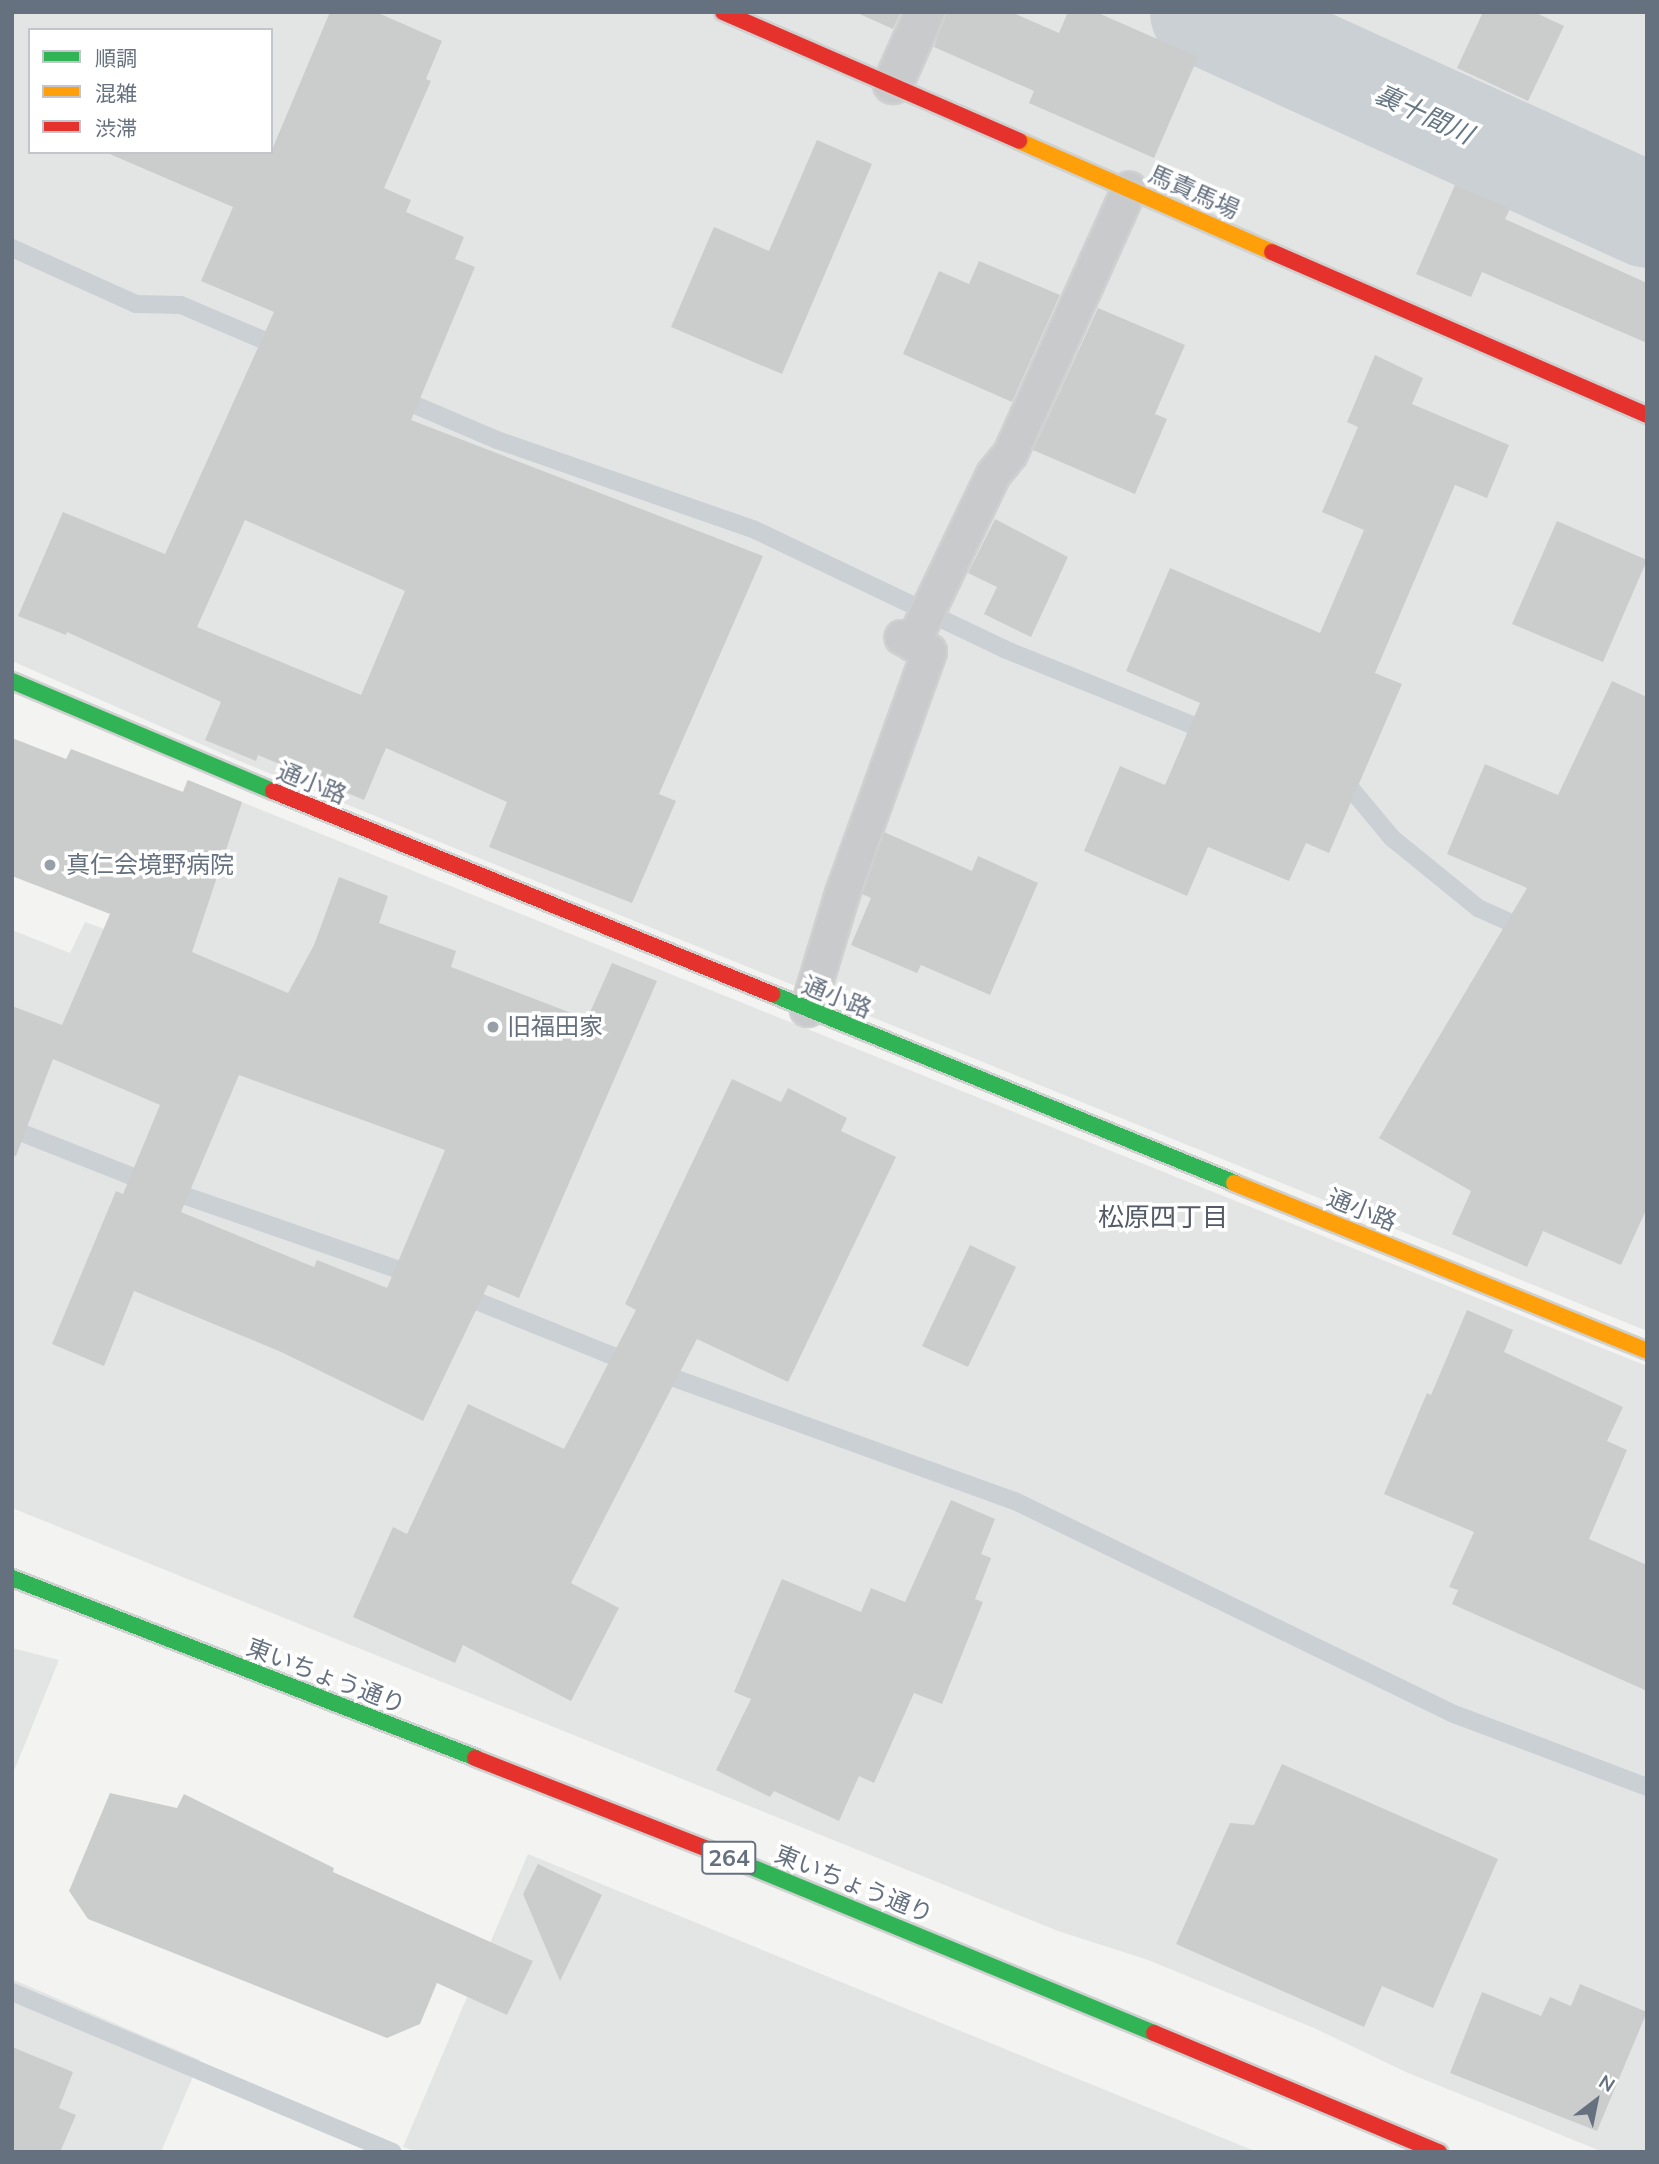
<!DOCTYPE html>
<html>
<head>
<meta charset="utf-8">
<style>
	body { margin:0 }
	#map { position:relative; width:1659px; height:2164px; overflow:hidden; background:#f3f4f2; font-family:Mulish,"Noto Sans JP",sans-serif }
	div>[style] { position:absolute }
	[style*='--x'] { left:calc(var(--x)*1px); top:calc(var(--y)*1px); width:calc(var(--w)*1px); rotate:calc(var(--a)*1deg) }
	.built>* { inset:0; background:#e3e5e5 }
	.stream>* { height:18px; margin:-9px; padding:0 9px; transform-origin:9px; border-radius:9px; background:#cad0d4 }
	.river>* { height:105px; margin:-52.5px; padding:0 52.5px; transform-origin:52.5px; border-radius:52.5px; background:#cad0d4 }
	.building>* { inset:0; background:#cbcdcd }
	.roads { filter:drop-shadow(2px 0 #cfd0d0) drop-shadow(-2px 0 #cfd0d0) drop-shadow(0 2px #cfd0d0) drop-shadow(0 -2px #cfd0d0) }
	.lane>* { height:33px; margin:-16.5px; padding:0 16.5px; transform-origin:16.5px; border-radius:16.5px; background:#c9cacc }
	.street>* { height:38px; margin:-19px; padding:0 19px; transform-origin:19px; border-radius:19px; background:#c9cacc }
	.fast>* { height:16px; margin:-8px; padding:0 8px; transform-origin:8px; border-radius:8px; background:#30b455 }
	.slow>* { height:16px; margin:-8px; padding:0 8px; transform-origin:8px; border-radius:8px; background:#ff9f0a }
	.jam>* { height:16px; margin:-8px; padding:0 8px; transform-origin:8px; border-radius:8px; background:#e5322d }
	.dots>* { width:19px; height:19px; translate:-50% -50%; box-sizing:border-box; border:4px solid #fff; border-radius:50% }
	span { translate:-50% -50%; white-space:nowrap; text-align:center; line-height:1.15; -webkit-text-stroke:7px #fff; paint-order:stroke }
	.shield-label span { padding:2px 5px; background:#fff; border:2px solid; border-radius:5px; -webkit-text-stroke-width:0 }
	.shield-label { font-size:23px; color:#667180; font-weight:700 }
	.street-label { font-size:24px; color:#667180 }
	.poi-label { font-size:24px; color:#667180 }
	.left { translate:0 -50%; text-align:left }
	.water-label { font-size:26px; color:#677885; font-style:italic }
	.neighbourhood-label { font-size:26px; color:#535b66 }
	.frame { position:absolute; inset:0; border:14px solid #667180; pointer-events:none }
	.legend { position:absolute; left:28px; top:28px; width:245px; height:126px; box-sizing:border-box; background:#fff; border:2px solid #c2c6cc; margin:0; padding:9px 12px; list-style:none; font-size:21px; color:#667180 }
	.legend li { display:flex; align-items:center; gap:14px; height:35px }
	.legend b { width:35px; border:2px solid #c2c6cc }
	.north { position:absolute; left:1561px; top:2066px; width:70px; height:70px; -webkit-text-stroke:5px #fff; paint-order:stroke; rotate:32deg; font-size:19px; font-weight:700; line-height:28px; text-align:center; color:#667180 }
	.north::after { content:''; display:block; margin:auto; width:24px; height:32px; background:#667180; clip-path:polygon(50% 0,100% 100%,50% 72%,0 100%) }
</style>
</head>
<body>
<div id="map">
	<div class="built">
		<i style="clip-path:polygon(evenodd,12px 12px,1145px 12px,1647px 239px,1647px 1331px,237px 760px,12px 661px,12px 12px,30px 30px,271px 30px,271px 152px,30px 152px,30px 30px)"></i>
		<i style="clip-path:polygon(1249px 12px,1647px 12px,1647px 180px,1365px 61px)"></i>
		<i style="clip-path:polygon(187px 780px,1647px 1366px,1647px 2152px,1603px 2152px,1408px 2073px,1314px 2028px,1148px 1960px,1058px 1931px,12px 1508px,12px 930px,70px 953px,85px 922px,132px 939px)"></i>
		<i style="clip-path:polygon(12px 1648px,59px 1660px,12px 1776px)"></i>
		<i style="clip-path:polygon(528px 1854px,1257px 2152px,418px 2152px,403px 2147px)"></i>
		<i style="clip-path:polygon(12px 1979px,200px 2060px,161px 2152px,12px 2152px)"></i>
	</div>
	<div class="stream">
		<i style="--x:12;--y:248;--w:136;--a:24.3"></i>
		<i style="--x:136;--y:304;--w:45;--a:1.3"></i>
		<i style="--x:181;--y:305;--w:110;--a:23.1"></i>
		<i style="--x:394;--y:396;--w:112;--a:23.1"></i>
		<i style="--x:497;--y:440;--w:273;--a:19.2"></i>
		<i style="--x:755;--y:530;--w:276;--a:25.5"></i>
		<i style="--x:1004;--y:649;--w:224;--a:22"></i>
		<i style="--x:1336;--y:783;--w:17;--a:24"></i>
		<i style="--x:1352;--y:790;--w:62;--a:50.2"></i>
		<i style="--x:1392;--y:838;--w:111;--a:39.1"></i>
		<i style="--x:1478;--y:908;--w:54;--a:24.2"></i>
		<i style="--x:12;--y:1129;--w:153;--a:21.5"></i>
		<i style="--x:154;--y:1185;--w:278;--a:19.1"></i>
		<i style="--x:459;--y:1294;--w:161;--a:21.9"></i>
		<i style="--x:608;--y:1354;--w:433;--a:19.9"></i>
		<i style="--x:1015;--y:1501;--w:488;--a:25.9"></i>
		<i style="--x:1454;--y:1714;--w:206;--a:20.7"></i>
		<i style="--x:12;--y:1992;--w:413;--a:22.8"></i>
	</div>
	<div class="river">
		<i style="--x:1202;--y:12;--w:489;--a:24.5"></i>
	</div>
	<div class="building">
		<i style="clip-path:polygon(evenodd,330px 12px,376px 12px,442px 41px,426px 79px,431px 81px,384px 188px,411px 200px,406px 212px,464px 237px,455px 259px,475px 267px,411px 420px,763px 556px,659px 794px,676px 801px,632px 903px,489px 847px,507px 802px,386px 748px,364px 800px,258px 755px,256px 761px,205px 740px,221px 702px,67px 632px,66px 635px,18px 616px,63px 512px,165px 554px,274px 312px,201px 281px,233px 207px,105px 152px,271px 152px,330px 12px,245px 520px,405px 591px,361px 695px,197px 627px,245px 520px)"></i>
		<i style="clip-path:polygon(855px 12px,901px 12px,893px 29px)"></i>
		<i style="clip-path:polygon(946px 12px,1011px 12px,1059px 33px,1068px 12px,1096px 12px,1198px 57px,1154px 158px,1029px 103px,1034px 91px,934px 47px)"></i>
		<i style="clip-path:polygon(1483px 12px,1534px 12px,1564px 26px,1528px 101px,1457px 68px)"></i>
		<i style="clip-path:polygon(817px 140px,872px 164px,782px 374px,671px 327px,714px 227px,769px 251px)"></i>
		<i style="clip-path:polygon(1455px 185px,1510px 209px,1505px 219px,1647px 283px,1647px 343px,1482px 272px,1471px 297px,1416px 274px)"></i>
		<i style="clip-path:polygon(979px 261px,1060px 295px,1012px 402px,903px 354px,939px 271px,969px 284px)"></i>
		<i style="clip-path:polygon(1098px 308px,1185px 345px,1155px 414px,1167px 419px,1135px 494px,1033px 450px)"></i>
		<i style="clip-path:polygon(1375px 355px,1423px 378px,1412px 404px,1509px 445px,1487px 498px,1455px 485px,1375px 673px,1402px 684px,1329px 853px,1306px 843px,1289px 881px,1208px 847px,1187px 896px,1084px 851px,1120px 766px,1165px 785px,1200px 703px,1126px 671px,1170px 568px,1320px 633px,1364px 530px,1322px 512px,1358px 427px,1347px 422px)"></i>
		<i style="clip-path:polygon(995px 519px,1068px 557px,1031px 637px,984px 614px,997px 587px,968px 573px)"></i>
		<i style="clip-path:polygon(1557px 521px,1647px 560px,1603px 662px,1512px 624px)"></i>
		<i style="clip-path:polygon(1612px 681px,1647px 697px,1647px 1208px,1621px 1265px,1543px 1231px,1527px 1267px,1452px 1234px,1471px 1191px,1379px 1138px,1527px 888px,1447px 854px,1485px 764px,1558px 795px)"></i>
		<i style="clip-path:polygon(evenodd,12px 738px,66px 759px,71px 749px,183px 792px,188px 780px,242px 802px,192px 952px,288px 993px,314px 945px,339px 877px,388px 896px,379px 923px,456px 951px,451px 967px,587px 1019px,612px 963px,657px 981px,519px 1298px,488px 1285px,423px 1421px,279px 1351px,134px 1291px,104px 1366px,52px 1344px,116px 1191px,123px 1194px,160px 1105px,53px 1059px,16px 1156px,12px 1155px,12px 1006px,62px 1025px,110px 914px,12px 876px,12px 738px,239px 1075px,445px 1150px,387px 1288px,317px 1260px,314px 1267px,181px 1212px,239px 1075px)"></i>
		<i style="clip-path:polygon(884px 832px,972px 871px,978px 856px,1038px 883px,990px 995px,921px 965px,917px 973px,851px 945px,871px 898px,862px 894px)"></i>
		<i style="clip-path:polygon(732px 1079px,781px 1102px,788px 1088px,847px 1118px,841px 1131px,896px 1157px,788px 1382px,697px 1339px,571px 1583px,619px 1608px,571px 1701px,463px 1645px,455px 1663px,353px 1617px,393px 1527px,407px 1534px,468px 1404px,564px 1449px,636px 1310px,625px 1304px)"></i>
		<i style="clip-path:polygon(970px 1245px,1016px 1267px,968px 1367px,922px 1346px)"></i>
		<i style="clip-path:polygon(1467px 1310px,1513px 1330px,1504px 1352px,1623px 1407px,1607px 1441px,1627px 1450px,1589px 1539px,1647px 1565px,1647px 1691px,1452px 1604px,1458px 1590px,1449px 1587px,1474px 1532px,1384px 1494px,1427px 1393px,1431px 1395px)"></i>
		<i style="clip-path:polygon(951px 1500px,995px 1519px,981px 1554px,991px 1558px,975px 1599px,983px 1602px,942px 1704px,914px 1693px,874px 1783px,859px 1776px,839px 1821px,774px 1791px,770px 1797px,716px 1770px,751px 1699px,734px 1692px,782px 1579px,861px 1612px,871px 1588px,905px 1602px)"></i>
		<i style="clip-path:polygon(1282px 1764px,1498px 1859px,1433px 2008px,1382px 1986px,1364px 2027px,1176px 1944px,1230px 1823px,1254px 1825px)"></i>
		<i style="clip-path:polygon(110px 1793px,177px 1808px,184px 1794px,334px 1868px,333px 1872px,533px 1961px,507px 2015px,437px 1983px,420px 2024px,387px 2038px,88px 1919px,69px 1891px)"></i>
		<i style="clip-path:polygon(538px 1864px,602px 1895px,560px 1981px,523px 1894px)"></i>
		<i style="clip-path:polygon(1580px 1984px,1647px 2012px,1597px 2131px,1450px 2073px,1482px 1992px,1541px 2016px,1550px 1997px,1571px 2006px)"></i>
		<i style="clip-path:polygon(12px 2047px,73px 2072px,59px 2108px,76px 2115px,60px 2152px,12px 2152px)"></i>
	</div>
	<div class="roads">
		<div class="lane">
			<i style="--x:912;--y:643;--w:187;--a:-64.4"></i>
			<i style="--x:993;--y:474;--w:27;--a:-51"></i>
			<i style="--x:1010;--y:453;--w:290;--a:-65.8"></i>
			<i style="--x:807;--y:1009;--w:121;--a:-73.2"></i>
			<i style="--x:842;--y:893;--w:257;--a:-70.2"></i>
			<i style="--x:929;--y:651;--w:31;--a:-153"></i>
		</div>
		<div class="street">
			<i style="--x:893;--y:84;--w:79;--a:-66"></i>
		</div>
		<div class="fast">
			<i style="--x:12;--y:681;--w:283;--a:22.9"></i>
			<i style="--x:772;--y:994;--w:499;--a:22.2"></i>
			<i style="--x:12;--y:1578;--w:497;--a:21.2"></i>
			<i style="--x:727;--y:1857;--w:462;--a:22.4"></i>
		</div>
		<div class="slow">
			<i style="--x:1019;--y:141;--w:276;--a:23.7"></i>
			<i style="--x:1234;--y:1183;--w:446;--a:22.1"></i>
		</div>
		<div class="jam">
			<i style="--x:723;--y:12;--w:323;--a:23.5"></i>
			<i style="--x:1272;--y:252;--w:409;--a:23.5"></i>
			<i style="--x:273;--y:791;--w:539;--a:22.14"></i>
			<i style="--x:475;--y:1758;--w:271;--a:21.4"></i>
			<i style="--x:1154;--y:2033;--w:309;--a:22.7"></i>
		</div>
	</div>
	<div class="dots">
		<i style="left:50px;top:865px;background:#979fa8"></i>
		<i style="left:493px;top:1027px;background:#979fa8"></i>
	</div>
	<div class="shield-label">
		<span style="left:729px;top:1858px">264</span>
	</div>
	<div class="street-label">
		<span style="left:1194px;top:192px;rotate:24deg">馬責馬場</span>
		<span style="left:312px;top:783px;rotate:22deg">通小路</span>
		<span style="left:837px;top:997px;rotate:22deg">通小路</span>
		<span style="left:1362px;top:1210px;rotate:22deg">通小路</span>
		<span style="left:326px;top:1676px;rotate:21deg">東いちょう通り</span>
		<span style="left:854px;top:1884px;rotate:22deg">東いちょう通り</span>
	</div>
	<div class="poi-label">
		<span class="left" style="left:66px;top:865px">真仁会境野病院</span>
		<span class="left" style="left:507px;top:1027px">旧福田家</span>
	</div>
	<div class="water-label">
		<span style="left:1424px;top:114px;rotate:25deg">裏十間川</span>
	</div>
	<div class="neighbourhood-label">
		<span style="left:1163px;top:1217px">松原四丁目</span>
	</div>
	<div class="frame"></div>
	<ul class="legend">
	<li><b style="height:9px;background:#30b455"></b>順調</li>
	<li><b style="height:9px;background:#ff9f0a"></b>混雑</li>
	<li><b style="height:9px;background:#e5322d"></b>渋滞</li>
	</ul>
	<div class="north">N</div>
</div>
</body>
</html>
